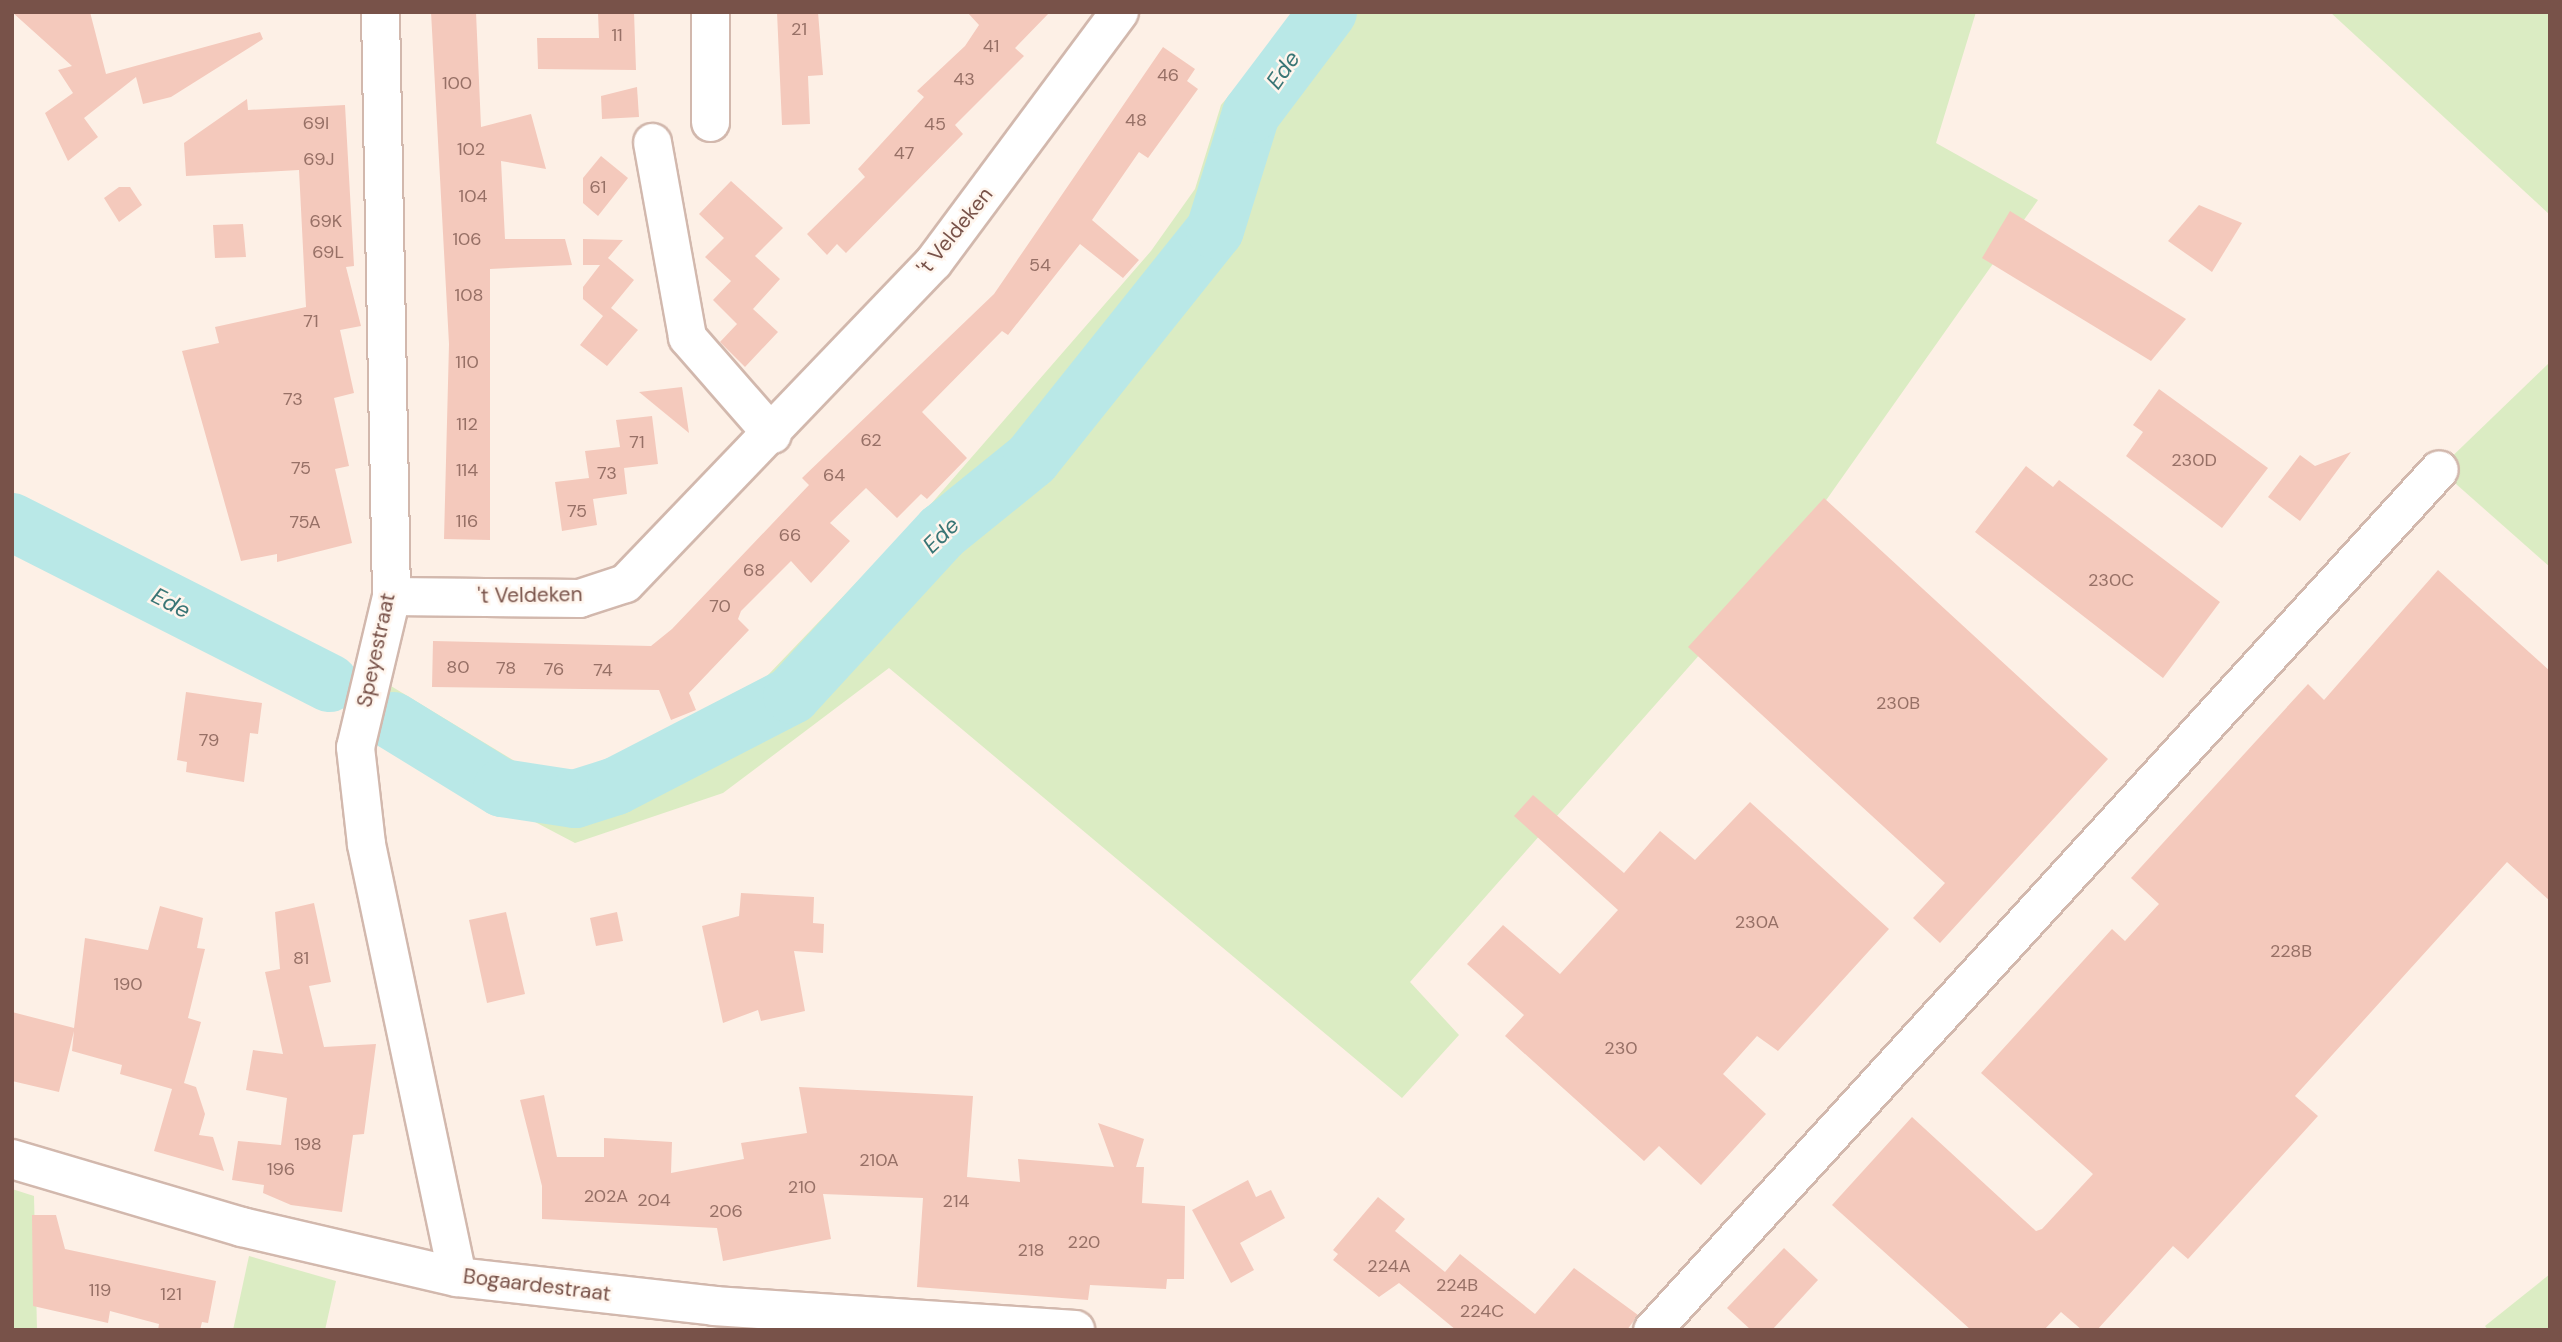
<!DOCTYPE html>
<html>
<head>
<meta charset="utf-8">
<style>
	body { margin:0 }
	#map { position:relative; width:2562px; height:1342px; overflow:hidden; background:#fdf0e6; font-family:"DM Sans",sans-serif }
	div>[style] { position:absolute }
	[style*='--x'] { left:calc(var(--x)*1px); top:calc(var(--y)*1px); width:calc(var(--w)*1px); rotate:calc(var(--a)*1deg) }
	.green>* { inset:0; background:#dbecc3 }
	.river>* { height:58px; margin:-29px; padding:0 29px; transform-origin:29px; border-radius:29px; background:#b9e8e7 }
	.building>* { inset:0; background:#f4c9bc }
	.roads { filter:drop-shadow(2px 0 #d2b8ad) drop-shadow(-2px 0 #d2b8ad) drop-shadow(0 2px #d2b8ad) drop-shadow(0 -2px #d2b8ad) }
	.street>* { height:37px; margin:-18.5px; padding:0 18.5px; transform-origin:18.5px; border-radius:18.5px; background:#fff }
	.secondary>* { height:38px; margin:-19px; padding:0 19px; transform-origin:19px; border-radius:19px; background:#fff }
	span { translate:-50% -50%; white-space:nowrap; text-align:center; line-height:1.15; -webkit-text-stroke:5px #fff5ed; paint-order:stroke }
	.number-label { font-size:18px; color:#977066 }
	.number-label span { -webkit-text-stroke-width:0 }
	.street-label { font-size:21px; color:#785249 }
	.water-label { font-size:23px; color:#397676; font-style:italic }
	.frame { position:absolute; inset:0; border:14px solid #785249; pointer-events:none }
</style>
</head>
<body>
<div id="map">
	<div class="green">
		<i style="clip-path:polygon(1299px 12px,1976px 12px,1936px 143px,2038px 200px,1786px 557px,1410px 982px,1459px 1035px,1402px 1098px,889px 668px,723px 793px,575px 843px,375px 738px,386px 683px,556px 786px,767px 676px,924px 512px,1151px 251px,1195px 189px,1221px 105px)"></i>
		<i style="clip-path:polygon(2330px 12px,2550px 12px,2550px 215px)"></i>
		<i style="clip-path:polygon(2550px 362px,2550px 567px,2439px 469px)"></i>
		<i style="clip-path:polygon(12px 1189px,34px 1196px,37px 1330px,12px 1330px)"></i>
		<i style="clip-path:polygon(249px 1256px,336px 1281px,325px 1330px,233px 1330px)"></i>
		<i style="clip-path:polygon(2550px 1274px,2550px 1330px,2488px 1330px,2485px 1326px)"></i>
	</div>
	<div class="river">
		<i style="--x:12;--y:522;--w:356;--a:26.9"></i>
		<i style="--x:393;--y:721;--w:128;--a:31.6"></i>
		<i style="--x:502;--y:788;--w:74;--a:8.6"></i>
		<i style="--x:575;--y:799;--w:43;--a:-17.6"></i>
		<i style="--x:616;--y:786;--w:198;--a:-27.3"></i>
		<i style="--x:792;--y:695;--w:222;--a:-47.4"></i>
		<i style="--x:942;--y:532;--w:116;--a:-39"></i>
		<i style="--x:1032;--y:459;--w:293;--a:-51.4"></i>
		<i style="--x:1215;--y:230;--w:121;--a:-72.8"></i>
		<i style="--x:1251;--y:114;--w:128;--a:-53"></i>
	</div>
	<div class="building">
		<i style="clip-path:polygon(12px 12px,90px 12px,106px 74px,260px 32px,263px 39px,171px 97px,143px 104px,136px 77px,84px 118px,98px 137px,68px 161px,45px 113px,73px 93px,58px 70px,72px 66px)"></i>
		<i style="clip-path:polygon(431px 12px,476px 12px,481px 127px,531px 114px,546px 169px,501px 161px,505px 239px,565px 239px,572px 265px,490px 269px,490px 540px,444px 539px,449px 344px)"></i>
		<i style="clip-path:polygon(598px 12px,634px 12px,636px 70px,538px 69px,537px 38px,599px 38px)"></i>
		<i style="clip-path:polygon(777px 12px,818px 12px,823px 75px,808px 76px,810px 124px,782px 125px)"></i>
		<i style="clip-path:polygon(967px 12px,1050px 12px,1015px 48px,1024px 56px,955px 125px,963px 134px,846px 253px,837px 244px,827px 255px,807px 234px,865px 177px,858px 169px,924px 97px,917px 91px,965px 46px,979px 25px)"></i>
		<i style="clip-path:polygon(1163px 47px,1195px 69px,1187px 81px,1198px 89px,1148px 158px,1139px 152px,1092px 220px,1139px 260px,1123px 278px,1080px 244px,1008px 335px,1002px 331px,922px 412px,967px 458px,927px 499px,921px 494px,897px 518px,866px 488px,830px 523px,850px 541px,811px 583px,791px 561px,741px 611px,738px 619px,749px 630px,689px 693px,696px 710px,671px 720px,659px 690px,432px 687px,433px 641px,651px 646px,672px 629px,809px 485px,802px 478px,994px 294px)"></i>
		<i style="clip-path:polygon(637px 87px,639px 117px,602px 119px,601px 96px)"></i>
		<i style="clip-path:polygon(247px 99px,248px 110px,345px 105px,354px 266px,346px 267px,361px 326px,340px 330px,354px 393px,334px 398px,349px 466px,335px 469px,352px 543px,277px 562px,277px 554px,241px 561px,182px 351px,219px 343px,215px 327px,306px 307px,299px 170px,186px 176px,184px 143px)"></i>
		<i style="clip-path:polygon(601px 156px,628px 178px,598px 216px,583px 203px,583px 178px)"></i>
		<i style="clip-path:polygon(731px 181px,783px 228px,755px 256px,780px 279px,753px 309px,778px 332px,745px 367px,720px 342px,737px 324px,713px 300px,731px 281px,705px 257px,724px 238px,699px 214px)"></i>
		<i style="clip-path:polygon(119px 187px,130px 187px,142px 205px,119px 222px,104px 198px)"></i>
		<i style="clip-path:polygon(2199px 205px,2242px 223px,2212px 272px,2168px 241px)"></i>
		<i style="clip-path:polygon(2010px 211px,2186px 319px,2151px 361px,1982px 258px)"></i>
		<i style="clip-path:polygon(243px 224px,246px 257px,215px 258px,213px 225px)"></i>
		<i style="clip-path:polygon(583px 239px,623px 240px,608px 258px,634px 280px,611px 308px,638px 330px,607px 366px,580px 345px,603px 316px,583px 299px,583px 287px,600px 265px,583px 265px)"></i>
		<i style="clip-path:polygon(682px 387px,689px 433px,639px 392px)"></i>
		<i style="clip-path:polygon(2159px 389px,2268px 468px,2222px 528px,2126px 456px,2143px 432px,2133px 425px)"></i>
		<i style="clip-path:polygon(652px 416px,658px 464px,624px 468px,627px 494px,593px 499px,597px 525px,562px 531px,555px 482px,589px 478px,585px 451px,620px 447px,616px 420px)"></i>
		<i style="clip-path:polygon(2351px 452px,2300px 521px,2268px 497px,2300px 455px,2315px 466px)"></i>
		<i style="clip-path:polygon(2026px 466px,2053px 487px,2059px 480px,2220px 602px,2163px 678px,1975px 532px)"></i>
		<i style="clip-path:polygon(1824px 498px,2108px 759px,1940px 943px,1913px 918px,1945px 883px,1688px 647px)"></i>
		<i style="clip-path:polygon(2438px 570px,2550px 671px,2550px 901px,2507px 862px,2295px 1096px,2318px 1116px,2188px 1259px,2173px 1246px,2097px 1330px,2082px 1330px,2061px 1312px,2044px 1330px,1971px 1330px,1832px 1205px,1912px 1117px,2036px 1231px,2042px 1229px,2093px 1174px,1981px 1073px,2112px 929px,2125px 941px,2159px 904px,2131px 878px,2308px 684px,2324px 700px)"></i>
		<i style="clip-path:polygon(186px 692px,262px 703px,258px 734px,250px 733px,244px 782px,186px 772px,187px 762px,177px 760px)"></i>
		<i style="clip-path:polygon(1533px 795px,1624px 873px,1660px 831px,1695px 860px,1750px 802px,1889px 929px,1778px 1051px,1757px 1036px,1723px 1074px,1766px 1114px,1701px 1185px,1659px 1146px,1644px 1161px,1505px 1036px,1524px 1015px,1467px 964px,1503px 925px,1560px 974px,1618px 910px,1514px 816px)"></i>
		<i style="clip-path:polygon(741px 893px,814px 897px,813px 923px,824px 924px,823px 953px,794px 951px,805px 1011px,761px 1021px,758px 1010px,723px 1023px,702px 926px,739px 916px)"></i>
		<i style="clip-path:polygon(314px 903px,331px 982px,309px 986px,324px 1047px,376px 1044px,364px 1134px,353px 1135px,342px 1212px,291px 1205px,263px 1193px,264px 1185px,232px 1180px,238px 1141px,281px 1145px,287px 1098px,246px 1090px,253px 1050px,283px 1054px,265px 972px,280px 969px,275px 912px)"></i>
		<i style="clip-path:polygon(160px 906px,203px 918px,197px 948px,205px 949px,188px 1018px,201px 1022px,184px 1083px,196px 1087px,205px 1114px,199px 1135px,213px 1137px,224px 1171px,154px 1151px,172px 1089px,120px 1074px,122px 1065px,72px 1051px,74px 1031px,59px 1092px,12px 1081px,12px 1012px,74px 1028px,85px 938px,148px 950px)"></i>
		<i style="clip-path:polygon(506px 912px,525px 994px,487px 1003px,469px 920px)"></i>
		<i style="clip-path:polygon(617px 912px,623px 941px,596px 946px,590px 918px)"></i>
		<i style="clip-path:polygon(799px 1087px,973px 1096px,967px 1177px,1020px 1182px,1018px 1159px,1114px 1167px,1098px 1123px,1144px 1139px,1136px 1167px,1144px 1167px,1142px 1203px,1185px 1206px,1184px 1279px,1167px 1279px,1166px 1289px,1090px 1285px,1088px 1300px,917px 1287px,923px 1198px,823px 1194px,831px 1239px,723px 1261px,717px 1228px,542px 1219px,542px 1186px,520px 1100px,544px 1095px,557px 1157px,604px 1157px,604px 1138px,672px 1142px,671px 1173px,744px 1159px,741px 1143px,807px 1133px)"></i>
		<i style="clip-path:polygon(1248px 1180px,1256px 1197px,1271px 1190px,1285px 1218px,1240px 1243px,1254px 1270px,1231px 1283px,1192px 1210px)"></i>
		<i style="clip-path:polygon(1378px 1197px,1405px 1219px,1395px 1231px,1445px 1272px,1460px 1254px,1535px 1314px,1574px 1268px,1638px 1315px,1627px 1330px,1456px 1330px,1399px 1283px,1379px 1297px,1333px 1260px,1338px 1254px,1333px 1250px)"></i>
		<i style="clip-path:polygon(32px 1215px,56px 1215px,65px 1249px,216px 1281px,208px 1323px,202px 1322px,200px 1330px,158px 1330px,159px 1324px,110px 1311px,108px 1323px,33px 1306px)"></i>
		<i style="clip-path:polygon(1784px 1248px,1818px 1280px,1772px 1330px,1751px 1330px,1727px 1308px)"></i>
	</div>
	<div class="roads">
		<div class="street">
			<i style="--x:380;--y:12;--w:584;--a:88.92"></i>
			<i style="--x:391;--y:596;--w:155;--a:103.4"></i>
			<i style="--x:355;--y:747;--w:98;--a:83.5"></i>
			<i style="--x:366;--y:844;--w:442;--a:78.1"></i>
			<i style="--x:710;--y:12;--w:110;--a:90"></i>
			<i style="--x:652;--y:142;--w:198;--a:79.8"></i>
			<i style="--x:687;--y:337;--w:129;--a:48.8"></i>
			<i style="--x:391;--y:596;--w:188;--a:0.6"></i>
			<i style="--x:579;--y:598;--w:48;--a:-18.1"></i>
			<i style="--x:625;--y:583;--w:445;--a:-46.2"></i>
			<i style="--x:933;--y:262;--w:312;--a:-53.4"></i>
			<i style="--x:1652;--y:1330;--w:1166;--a:-47.57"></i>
		</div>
		<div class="secondary">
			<i style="--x:12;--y:1159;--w:240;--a:16.5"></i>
			<i style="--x:242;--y:1227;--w:221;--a:13.1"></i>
			<i style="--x:457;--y:1277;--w:259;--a:6.4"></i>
			<i style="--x:714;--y:1306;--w:362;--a:3.8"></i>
		</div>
	</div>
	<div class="number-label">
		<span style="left:799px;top:29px">21</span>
		<span style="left:617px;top:35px">11</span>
		<span style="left:991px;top:46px">41</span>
		<span style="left:1168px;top:75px">46</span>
		<span style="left:964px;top:79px">43</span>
		<span style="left:457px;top:83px">100</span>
		<span style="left:1136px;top:120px">48</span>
		<span style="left:316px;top:123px">69I</span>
		<span style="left:935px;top:124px">45</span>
		<span style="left:471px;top:149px">102</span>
		<span style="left:904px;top:153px">47</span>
		<span style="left:319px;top:159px">69J</span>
		<span style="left:598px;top:187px">61</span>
		<span style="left:473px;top:196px">104</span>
		<span style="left:326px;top:221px">69K</span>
		<span style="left:467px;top:239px">106</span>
		<span style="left:328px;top:252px">69L</span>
		<span style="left:1040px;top:265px">54</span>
		<span style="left:469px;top:295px">108</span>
		<span style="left:311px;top:321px">71</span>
		<span style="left:467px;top:362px">110</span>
		<span style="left:293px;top:399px">73</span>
		<span style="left:467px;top:424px">112</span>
		<span style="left:871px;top:440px">62</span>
		<span style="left:637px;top:442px">71</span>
		<span style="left:2194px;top:460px">230D</span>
		<span style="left:301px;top:468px">75</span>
		<span style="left:467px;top:470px">114</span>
		<span style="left:607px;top:473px">73</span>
		<span style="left:834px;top:475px">64</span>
		<span style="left:577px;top:511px">75</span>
		<span style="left:467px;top:521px">116</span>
		<span style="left:305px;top:522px">75A</span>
		<span style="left:790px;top:535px">66</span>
		<span style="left:754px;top:570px">68</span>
		<span style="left:2111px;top:580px">230C</span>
		<span style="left:720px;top:606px">70</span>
		<span style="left:458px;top:667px">80</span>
		<span style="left:506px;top:668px">78</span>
		<span style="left:554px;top:669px">76</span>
		<span style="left:603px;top:670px">74</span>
		<span style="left:1898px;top:703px">230B</span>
		<span style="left:209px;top:740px">79</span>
		<span style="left:1757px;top:922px">230A</span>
		<span style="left:2291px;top:951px">228B</span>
		<span style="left:301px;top:958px">81</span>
		<span style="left:128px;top:984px">190</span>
		<span style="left:1621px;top:1048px">230</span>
		<span style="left:308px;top:1144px">198</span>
		<span style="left:879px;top:1160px">210A</span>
		<span style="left:281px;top:1169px">196</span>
		<span style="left:802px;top:1187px">210</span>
		<span style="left:606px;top:1196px">202A</span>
		<span style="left:654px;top:1200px">204</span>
		<span style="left:956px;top:1201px">214</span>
		<span style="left:726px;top:1211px">206</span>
		<span style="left:1084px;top:1242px">220</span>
		<span style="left:1031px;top:1250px">218</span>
		<span style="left:1389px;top:1266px">224A</span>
		<span style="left:1457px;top:1285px">224B</span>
		<span style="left:100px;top:1290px">119</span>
		<span style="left:171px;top:1294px">121</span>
		<span style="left:1482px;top:1311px">224C</span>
	</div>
	<div class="street-label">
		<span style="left:955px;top:231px;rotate:-51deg">'t Veldeken</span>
		<span style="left:530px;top:595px;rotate:-1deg">'t Veldeken</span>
		<span style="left:376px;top:650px;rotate:-78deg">Speyestraat</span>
		<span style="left:537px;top:1285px;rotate:7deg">Bogaardestraat</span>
	</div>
	<div class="water-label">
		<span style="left:1283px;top:70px;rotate:-55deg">Ede</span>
		<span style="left:941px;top:535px;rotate:-44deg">Ede</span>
		<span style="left:171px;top:603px;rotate:27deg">Ede</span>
	</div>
	<div class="frame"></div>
</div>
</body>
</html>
